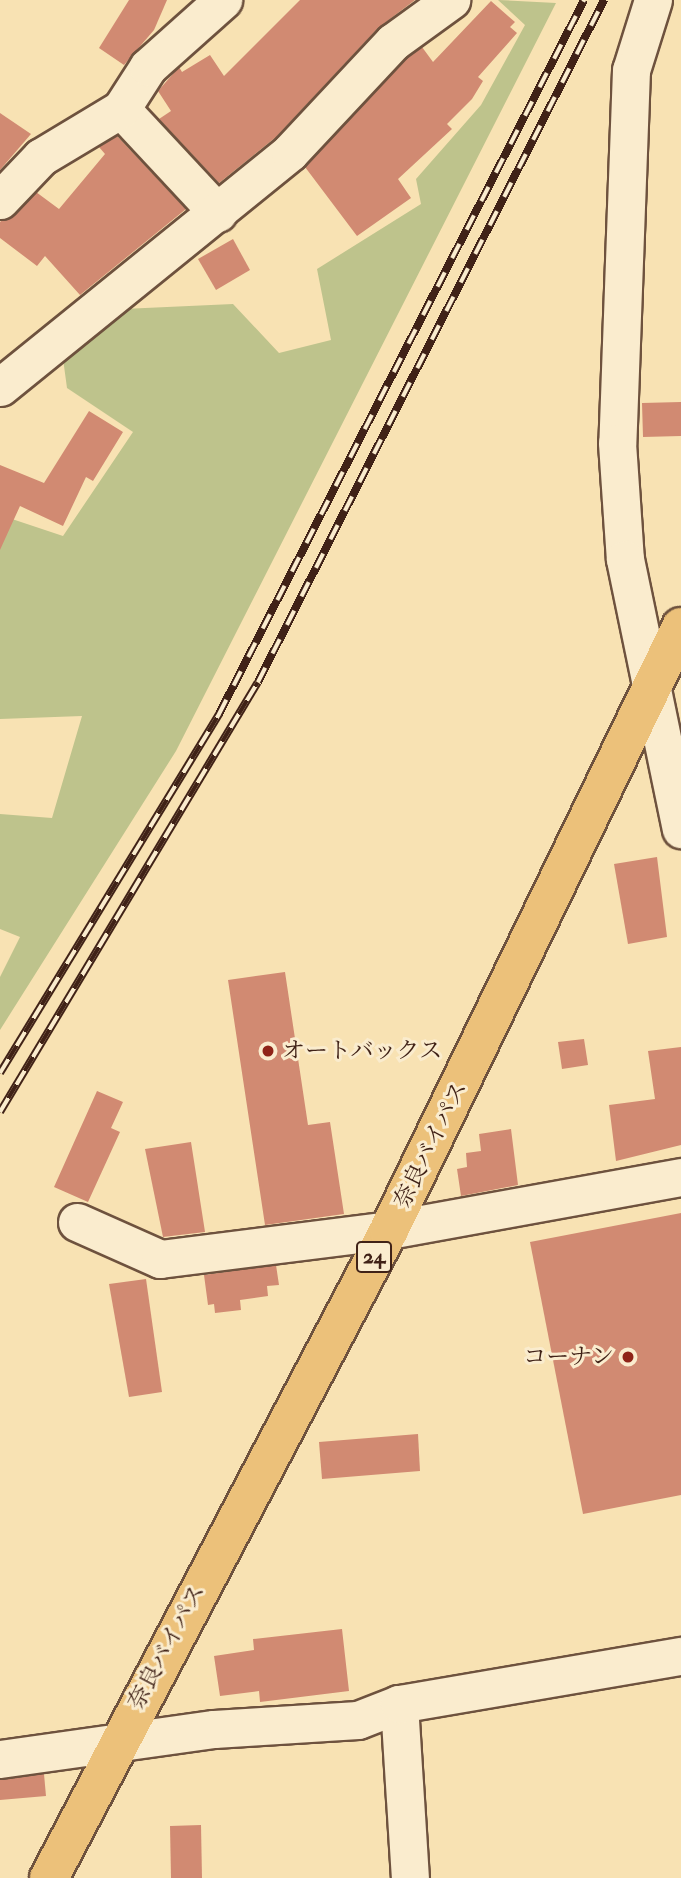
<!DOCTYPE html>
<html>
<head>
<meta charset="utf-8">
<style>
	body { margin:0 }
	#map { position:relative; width:681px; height:1878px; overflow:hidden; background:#f8e2b3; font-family:"IM FELL Double Pica","Noto Serif JP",serif }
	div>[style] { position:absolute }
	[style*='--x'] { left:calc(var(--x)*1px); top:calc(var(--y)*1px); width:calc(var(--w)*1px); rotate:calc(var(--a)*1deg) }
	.green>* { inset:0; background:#bec38c }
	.building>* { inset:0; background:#d18a72 }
	.roads { filter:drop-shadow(2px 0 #6e523e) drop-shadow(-2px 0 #6e523e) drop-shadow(0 2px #6e523e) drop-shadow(0 -2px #6e523e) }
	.minor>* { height:37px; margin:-18.5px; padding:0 18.5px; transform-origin:18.5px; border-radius:18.5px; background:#faecce }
	.highway>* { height:38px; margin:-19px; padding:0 19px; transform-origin:19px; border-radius:19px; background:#ecc17a }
	.rail>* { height:8px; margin-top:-4px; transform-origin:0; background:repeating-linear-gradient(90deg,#faecce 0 16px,#402217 0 32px); box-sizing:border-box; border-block:2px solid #402217 }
	.dots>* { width:19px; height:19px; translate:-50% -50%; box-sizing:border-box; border:4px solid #faecce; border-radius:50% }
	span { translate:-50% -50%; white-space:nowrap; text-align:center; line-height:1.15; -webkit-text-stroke:6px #faecce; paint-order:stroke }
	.shield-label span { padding:2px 5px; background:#faecce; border:2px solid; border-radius:5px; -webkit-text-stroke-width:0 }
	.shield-label { font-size:21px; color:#402217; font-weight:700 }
	.poi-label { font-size:23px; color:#402217 }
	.left { translate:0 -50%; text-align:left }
	.right { translate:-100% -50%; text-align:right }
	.street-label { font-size:23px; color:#402217 }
</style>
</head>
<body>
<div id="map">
	<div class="green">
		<i style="clip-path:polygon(498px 0,556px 3px,176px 751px,0 1030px,0 977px,20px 937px,0 929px,0 814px,52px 818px,82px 716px,0 719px,0 515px,63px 536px,133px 432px,67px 388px,61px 344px,123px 309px,233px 304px,279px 353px,331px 340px,317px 269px,421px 204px,416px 179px,481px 105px,525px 25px)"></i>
	</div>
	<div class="building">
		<i style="clip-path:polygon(129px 0,167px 0,154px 30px,124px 65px,99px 48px)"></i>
		<i style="clip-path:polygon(300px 0,415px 0,378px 28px,276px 137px,219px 183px,159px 119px,171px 111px,158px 91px,179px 67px,182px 72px,210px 55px,224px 76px)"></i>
		<i style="clip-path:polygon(491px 1px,515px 22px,510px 27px,517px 33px,478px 77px,483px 81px,472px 99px,447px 124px,452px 129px,398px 179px,411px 198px,357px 236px,305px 167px,407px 58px,422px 47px,433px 62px)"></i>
		<i style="clip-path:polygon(0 113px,31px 134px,0 170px)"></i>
		<i style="clip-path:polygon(117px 136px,186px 209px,80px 295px,45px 256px,37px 266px,0 238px,0 222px,36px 192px,59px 209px,105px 154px,99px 147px)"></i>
		<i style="clip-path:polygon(233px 239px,250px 270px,216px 290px,198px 259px)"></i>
		<i style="clip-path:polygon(681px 402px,681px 436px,643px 437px,642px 403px)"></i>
		<i style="clip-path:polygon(89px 411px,123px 432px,93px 481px,86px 477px,63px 526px,20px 506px,0 550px,0 465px,44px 483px)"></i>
		<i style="clip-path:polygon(657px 857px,667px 937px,628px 944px,614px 864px)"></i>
		<i style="clip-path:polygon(285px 972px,308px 1125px,330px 1122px,344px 1214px,265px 1225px,228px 980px)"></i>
		<i style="clip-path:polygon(584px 1039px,588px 1065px,562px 1069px,558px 1042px)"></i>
		<i style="clip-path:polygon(681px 1047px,681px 1145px,616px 1161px,609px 1105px,655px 1099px,648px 1051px)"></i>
		<i style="clip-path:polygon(97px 1091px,123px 1102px,111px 1128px,120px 1132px,88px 1202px,54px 1187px)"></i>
		<i style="clip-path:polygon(511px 1129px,518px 1185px,461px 1196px,457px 1169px,467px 1167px,466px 1153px,481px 1151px,479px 1134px)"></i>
		<i style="clip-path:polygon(191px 1142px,205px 1232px,163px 1237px,145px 1149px)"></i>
		<i style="clip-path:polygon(681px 1213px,681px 1495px,583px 1514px,530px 1242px)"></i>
		<i style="clip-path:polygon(276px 1265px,279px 1285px,267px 1286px,268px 1296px,240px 1300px,241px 1310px,215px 1313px,214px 1304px,208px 1305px,204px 1275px)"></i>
		<i style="clip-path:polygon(146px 1279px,162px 1392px,129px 1397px,109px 1284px)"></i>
		<i style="clip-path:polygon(418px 1434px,420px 1471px,322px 1479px,319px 1442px)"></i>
		<i style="clip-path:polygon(342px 1629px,349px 1691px,260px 1702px,259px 1691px,220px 1696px,214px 1656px,254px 1650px,253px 1639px)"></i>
		<i style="clip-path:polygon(44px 1774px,46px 1796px,0 1800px,0 1780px)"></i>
		<i style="clip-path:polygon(201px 1825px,202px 1878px,171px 1878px,170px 1826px)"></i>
	</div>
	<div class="roads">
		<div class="minor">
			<i style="--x:653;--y:0;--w:73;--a:107.4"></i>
			<i style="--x:631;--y:70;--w:373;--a:92.1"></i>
			<i style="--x:617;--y:443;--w:116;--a:86.1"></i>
			<i style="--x:625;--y:559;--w:276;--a:78.3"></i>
			<i style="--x:121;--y:109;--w:142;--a:47"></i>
			<i style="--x:0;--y:200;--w:59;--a:-46.4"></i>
			<i style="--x:41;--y:157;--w:93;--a:-31"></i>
			<i style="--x:121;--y:109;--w:50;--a:-57.3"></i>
			<i style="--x:148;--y:67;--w:101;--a:-41.8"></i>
			<i style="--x:0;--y:387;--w:373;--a:-39"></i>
			<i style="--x:290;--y:152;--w:151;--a:-46.9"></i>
			<i style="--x:393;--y:42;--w:72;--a:-35.9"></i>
			<i style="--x:77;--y:1222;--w:91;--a:24"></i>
			<i style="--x:160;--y:1259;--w:231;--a:-7.2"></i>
			<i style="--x:389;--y:1230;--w:297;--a:-10.3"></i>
			<i style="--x:399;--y:1704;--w:174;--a:86.4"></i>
			<i style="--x:0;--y:1759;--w:216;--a:-8"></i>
			<i style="--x:214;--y:1729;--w:144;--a:-3.6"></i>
			<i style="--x:358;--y:1720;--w:44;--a:-21.3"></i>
			<i style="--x:399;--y:1704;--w:286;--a:-9.7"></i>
		</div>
		<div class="highway">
			<i style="--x:49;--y:1878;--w:732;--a:-62.31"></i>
			<i style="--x:389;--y:1230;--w:670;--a:-64.16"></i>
		</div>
	</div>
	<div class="rail">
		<i style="--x:0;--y:1073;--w:421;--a:-58.6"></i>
		<i style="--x:219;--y:714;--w:802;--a:-62.92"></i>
		<i style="--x:0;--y:1112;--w:501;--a:-59.04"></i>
		<i style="--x:258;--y:682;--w:765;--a:-63.1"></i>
	</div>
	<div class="dots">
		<i style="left:268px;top:1051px;background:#8f2418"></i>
		<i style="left:628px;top:1357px;background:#8f2418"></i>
	</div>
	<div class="shield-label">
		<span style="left:374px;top:1257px">24</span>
	</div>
	<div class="poi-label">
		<span class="left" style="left:282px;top:1051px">オートバックス</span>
		<span class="right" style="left:614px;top:1357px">コーナン</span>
	</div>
	<div class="street-label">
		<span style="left:431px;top:1145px;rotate:-64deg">奈良バイパス</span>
		<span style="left:167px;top:1647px;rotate:-62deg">奈良バイパス</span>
	</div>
</div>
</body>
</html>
